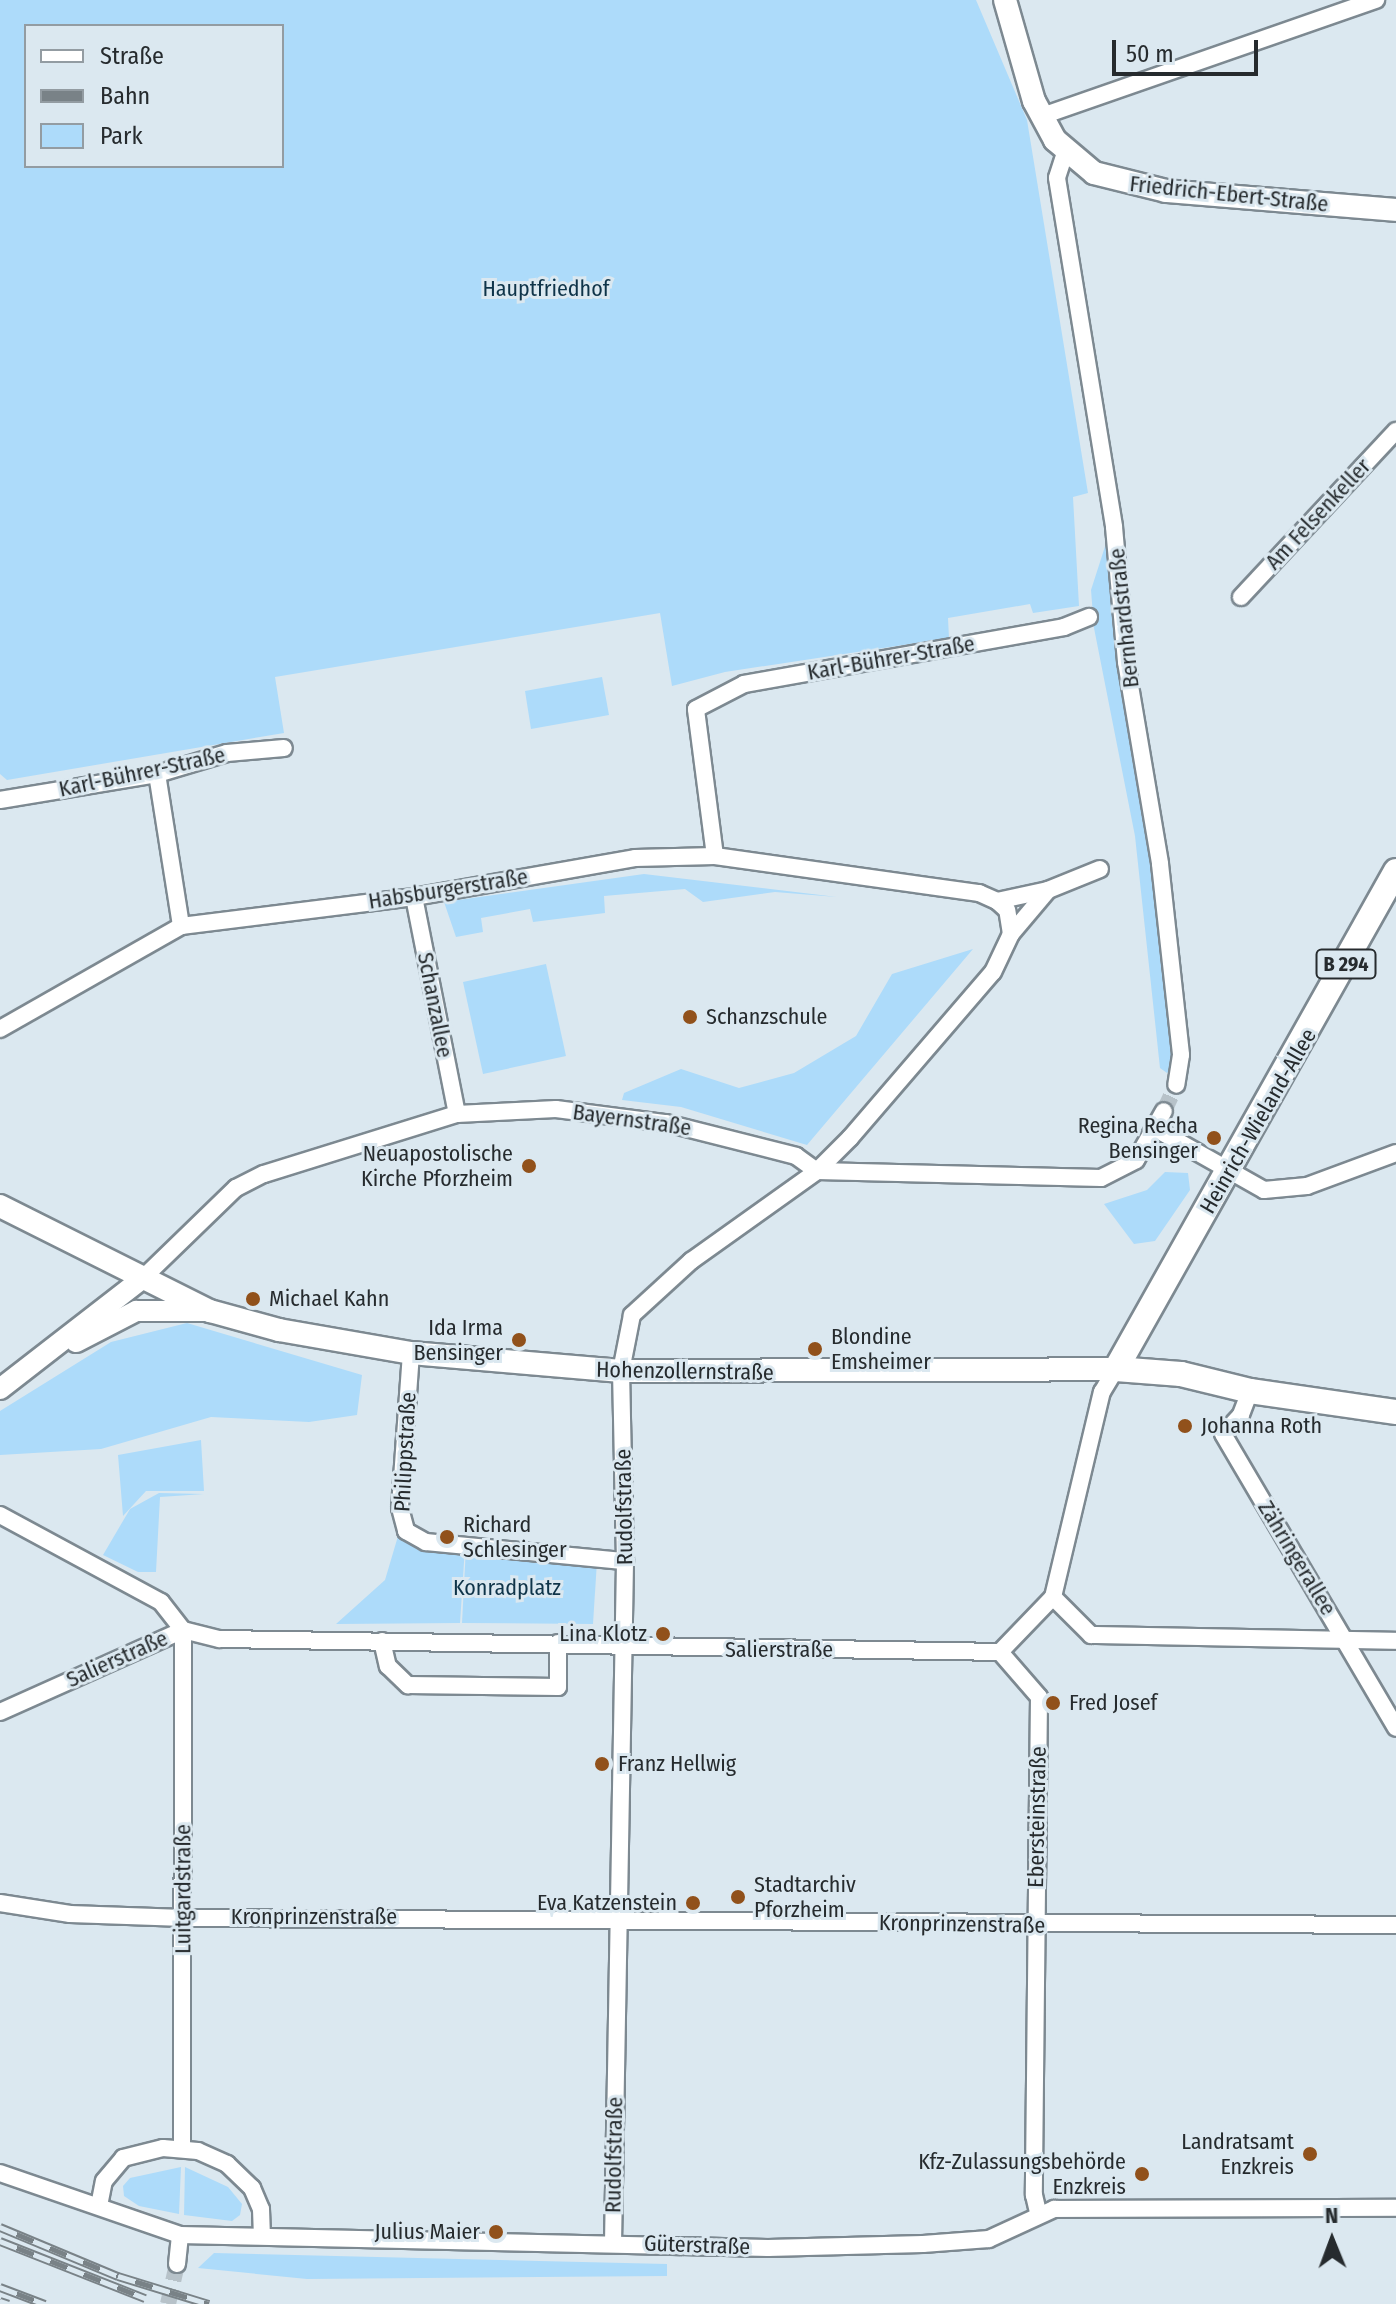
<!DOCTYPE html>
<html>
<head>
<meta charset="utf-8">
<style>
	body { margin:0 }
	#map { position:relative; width:1396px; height:2304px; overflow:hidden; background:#dbe8f0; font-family:"Fira Sans Condensed",sans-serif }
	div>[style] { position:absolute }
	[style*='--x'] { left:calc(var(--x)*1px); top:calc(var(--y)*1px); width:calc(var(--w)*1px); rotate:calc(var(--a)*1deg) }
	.green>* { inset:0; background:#addbfa }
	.minor-tunnel>* { height:16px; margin-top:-8px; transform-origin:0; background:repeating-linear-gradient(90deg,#b7c2c9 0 16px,transparent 0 24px) }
	.roads { filter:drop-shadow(2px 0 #7d8991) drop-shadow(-2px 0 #7d8991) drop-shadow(0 2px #7d8991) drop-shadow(0 -2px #7d8991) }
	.minor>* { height:16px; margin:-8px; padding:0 8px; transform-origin:8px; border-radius:8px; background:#fff }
	.tertiary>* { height:20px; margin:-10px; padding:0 10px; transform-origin:10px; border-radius:10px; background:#fff }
	.secondary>* { height:22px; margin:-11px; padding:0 11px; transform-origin:11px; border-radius:11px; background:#fff }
	.primary>* { height:24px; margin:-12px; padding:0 12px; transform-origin:12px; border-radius:12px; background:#fff }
	.rail>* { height:9px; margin-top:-4.5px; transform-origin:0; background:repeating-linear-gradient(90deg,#dbe8f0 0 18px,#798287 0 36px); box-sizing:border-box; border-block:2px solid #798287 }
	.dots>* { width:22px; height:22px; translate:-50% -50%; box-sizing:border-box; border:4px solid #dbe8f0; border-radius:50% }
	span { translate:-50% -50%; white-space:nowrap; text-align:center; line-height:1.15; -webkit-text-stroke:6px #dbe8f0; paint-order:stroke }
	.shield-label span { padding:2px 6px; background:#dbe8f0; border:2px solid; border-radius:6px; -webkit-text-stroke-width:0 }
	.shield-label { font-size:20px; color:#262b2e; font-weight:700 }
	.street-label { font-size:22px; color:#262b2e }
	.park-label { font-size:22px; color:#0f3449 }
	.poi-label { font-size:22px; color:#262b2e }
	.left { translate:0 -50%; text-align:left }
	.right { translate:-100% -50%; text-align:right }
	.legend { position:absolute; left:24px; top:24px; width:260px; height:144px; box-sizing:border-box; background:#dbe8f0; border:2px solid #939ca2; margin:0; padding:10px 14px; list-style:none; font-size:24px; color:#262b2e }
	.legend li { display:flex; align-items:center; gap:16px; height:40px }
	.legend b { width:40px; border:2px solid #939ca2 }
	.north { position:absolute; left:1292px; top:2200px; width:80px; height:80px; -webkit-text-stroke:6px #dbe8f0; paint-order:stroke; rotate:359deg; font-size:22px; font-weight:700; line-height:32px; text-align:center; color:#262b2e }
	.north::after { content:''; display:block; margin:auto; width:28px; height:36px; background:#262b2e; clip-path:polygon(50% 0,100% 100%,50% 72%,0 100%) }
	.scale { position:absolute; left:1112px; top:40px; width:146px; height:36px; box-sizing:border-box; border:4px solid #262b2e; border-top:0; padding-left:10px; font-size:24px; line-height:28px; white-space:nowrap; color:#262b2e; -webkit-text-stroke:6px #dbe8f0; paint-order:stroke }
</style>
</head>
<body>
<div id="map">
	<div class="green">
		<i style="clip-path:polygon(evenodd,0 0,976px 0,1027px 120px,1088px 493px,1073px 497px,1079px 606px,1033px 613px,1030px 604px,948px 618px,949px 638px,725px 672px,672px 686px,660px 613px,275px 677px,284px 733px,7px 780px,0 774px,0 0,26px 26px,282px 26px,282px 166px,26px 166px,26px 26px)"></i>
		<i style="clip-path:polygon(1109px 534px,1175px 1065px,1167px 1073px,1160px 1068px,1135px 836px,1094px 628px,1091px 590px)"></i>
		<i style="clip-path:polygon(602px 677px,609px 715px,531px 729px,525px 691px)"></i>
		<i style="clip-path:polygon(644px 874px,837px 897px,775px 892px,703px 902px,685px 889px,604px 896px,605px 913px,533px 922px,530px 909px,481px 918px,483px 932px,456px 937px,444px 902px)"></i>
		<i style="clip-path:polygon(973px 949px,807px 1145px,681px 1107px,622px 1100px,624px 1093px,681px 1069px,739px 1088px,794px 1073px,856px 1036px,892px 974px)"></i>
		<i style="clip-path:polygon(546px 964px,566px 1056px,483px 1074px,463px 982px)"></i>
		<i style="clip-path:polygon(1165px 1172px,1188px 1173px,1190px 1190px,1155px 1241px,1134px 1244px,1104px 1204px,1147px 1190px)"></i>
		<i style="clip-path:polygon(187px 1323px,362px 1375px,357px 1415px,309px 1422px,211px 1417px,101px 1449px,0 1455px,0 1411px,111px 1342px)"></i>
		<i style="clip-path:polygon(201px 1440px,204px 1491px,146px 1491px,123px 1516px,118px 1455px)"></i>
		<i style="clip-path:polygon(159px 1493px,204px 1494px,160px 1497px,156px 1572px,138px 1572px,103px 1555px,130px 1509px)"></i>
		<i style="clip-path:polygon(401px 1526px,465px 1547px,460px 1623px,336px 1624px,385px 1580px)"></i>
		<i style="clip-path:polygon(466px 1547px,597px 1561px,593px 1624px,462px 1623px)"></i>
		<i style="clip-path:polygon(181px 2167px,179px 2214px,139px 2206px,124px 2196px,123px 2186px,130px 2178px)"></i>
		<i style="clip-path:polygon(185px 2167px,228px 2187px,242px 2204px,240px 2215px,232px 2221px,184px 2215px)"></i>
		<i style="clip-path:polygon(214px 2253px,667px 2264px,667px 2276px,307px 2279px,198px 2268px)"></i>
	</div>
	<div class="minor-tunnel">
		<i style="--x:1164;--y:1111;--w:29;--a:-65"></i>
		<i style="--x:168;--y:2304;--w:41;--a:-77.3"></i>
	</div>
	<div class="roads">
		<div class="minor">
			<i style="--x:1042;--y:116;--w:354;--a:-19.2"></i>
			<i style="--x:1065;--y:153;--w:26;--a:108"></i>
			<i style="--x:1057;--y:178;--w:354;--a:80.7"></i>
			<i style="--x:1114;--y:527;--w:136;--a:84.9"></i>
			<i style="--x:1126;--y:662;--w:205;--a:80.4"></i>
			<i style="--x:1160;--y:864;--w:192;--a:83.7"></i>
			<i style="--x:1181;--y:1055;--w:30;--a:99"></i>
			<i style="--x:1241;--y:597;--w:227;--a:-47"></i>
			<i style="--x:157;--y:774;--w:154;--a:81"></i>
			<i style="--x:0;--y:800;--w:159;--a:-9.4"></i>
			<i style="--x:157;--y:774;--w:73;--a:-16.7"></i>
			<i style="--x:227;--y:753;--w:57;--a:-5"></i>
			<i style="--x:715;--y:856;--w:148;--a:-97.4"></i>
			<i style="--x:696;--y:709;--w:54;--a:-27.5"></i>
			<i style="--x:744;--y:684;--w:325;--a:-10.1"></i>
			<i style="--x:1064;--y:627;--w:27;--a:-22"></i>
			<i style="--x:414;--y:897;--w:221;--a:78.8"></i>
			<i style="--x:1011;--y:934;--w:57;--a:-49.9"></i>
			<i style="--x:0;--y:1029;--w:208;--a:-29.6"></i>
			<i style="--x:181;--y:926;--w:235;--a:-7.1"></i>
			<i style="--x:414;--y:897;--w:224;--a:-10"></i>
			<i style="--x:635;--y:858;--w:80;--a:-1.4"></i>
			<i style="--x:715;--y:856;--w:267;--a:8"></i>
			<i style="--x:979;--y:893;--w:20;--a:24"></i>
			<i style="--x:997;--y:901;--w:52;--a:-12.2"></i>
			<i style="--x:1048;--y:890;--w:56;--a:-22"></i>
			<i style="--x:1156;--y:1129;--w:124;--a:29.5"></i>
			<i style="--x:1264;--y:1190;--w:43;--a:-5.3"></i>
			<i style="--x:1307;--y:1186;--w:95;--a:-20.3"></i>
			<i style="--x:142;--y:1279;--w:131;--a:-44.1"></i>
			<i style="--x:236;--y:1188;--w:31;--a:-27"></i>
			<i style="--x:264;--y:1174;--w:202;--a:-17.3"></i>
			<i style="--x:457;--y:1114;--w:99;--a:-2.9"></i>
			<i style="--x:556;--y:1109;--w:111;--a:7.3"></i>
			<i style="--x:666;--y:1123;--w:134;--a:14.2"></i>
			<i style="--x:796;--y:1156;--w:26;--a:36"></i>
			<i style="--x:817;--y:1171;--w:284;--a:1.4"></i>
			<i style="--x:1101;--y:1178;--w:39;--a:-27"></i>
			<i style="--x:1136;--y:1160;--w:56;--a:-60.3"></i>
			<i style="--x:411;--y:1353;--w:155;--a:94.1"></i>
			<i style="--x:400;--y:1508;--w:24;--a:75"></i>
			<i style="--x:406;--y:1531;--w:23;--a:29"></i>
			<i style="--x:426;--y:1542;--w:200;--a:5.5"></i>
			<i style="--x:1250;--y:1391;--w:26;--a:111"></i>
			<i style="--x:1241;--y:1415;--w:26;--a:133"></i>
			<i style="--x:1223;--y:1434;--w:341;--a:59.5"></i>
			<i style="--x:0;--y:1515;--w:183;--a:28.4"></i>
			<i style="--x:161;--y:1602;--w:36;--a:52"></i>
			<i style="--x:183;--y:1630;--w:518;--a:90.11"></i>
			<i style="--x:1053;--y:1597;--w:54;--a:45"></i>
			<i style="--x:1091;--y:1635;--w:305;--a:1.1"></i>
			<i style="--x:382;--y:1641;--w:26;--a:77"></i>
			<i style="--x:388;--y:1666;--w:28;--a:44"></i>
			<i style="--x:408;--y:1685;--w:150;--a:0.8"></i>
			<i style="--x:558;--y:1687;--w:44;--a:-90"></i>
			<i style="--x:1000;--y:1652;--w:60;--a:49.1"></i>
			<i style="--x:1039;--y:1697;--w:498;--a:90.6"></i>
			<i style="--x:1034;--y:2195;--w:18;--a:77"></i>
			<i style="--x:1000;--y:1652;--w:76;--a:-46.1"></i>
			<i style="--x:1053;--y:1597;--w:211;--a:-76.6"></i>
			<i style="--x:1102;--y:1392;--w:27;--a:-59"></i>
			<i style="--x:0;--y:1712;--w:201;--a:-24.1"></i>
			<i style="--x:183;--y:1630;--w:38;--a:14"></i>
			<i style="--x:220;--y:1639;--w:780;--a:0.95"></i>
			<i style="--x:0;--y:1903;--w:71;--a:8.9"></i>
			<i style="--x:70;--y:1914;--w:114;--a:2"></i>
			<i style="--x:184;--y:1918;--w:1212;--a:0.33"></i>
			<i style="--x:0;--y:2173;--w:190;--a:19"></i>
			<i style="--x:180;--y:2235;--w:588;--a:1.27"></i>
			<i style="--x:768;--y:2248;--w:155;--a:-1.5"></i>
			<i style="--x:923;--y:2244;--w:66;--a:-4.3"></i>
			<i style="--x:989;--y:2239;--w:72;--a:-24.8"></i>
			<i style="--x:1054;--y:2209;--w:342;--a:-0.2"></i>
			<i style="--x:99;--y:2206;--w:25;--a:-79"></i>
			<i style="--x:104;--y:2181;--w:30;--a:-50"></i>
			<i style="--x:123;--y:2158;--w:41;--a:-14"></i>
			<i style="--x:163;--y:2148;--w:35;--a:5"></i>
			<i style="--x:198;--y:2151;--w:32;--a:24"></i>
			<i style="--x:227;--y:2164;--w:35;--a:44"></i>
			<i style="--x:252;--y:2188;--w:23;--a:67"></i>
			<i style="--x:261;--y:2209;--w:26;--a:88"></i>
			<i style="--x:613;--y:2243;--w:682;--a:-88.99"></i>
			<i style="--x:625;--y:1561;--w:190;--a:-91.2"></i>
			<i style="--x:621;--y:1371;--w:57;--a:-78.9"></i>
			<i style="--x:632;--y:1315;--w:80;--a:-42.5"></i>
			<i style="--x:691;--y:1261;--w:155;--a:-35.5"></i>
			<i style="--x:817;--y:1171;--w:47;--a:-45"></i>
			<i style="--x:850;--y:1138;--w:219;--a:-49.3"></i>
			<i style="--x:993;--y:972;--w:42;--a:-64.7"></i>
			<i style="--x:1011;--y:934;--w:24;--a:-99"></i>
			<i style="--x:1007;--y:910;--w:13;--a:-138"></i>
			<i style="--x:177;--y:2264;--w:29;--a:-84"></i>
		</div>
		<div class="tertiary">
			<i style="--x:76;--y:1342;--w:68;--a:-27.3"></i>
			<i style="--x:136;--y:1311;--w:74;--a:0"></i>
			<i style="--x:0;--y:1389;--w:180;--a:-37.8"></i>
		</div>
		<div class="secondary">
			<i style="--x:1005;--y:0;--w:105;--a:74"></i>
			<i style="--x:1034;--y:101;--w:44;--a:61.7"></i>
			<i style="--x:1055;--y:140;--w:51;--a:40.2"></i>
			<i style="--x:1094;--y:173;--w:74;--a:14"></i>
			<i style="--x:1166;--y:191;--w:231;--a:4.7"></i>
			<i style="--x:0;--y:1206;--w:235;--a:26.6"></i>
			<i style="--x:210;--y:1311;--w:72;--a:15.4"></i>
			<i style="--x:279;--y:1330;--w:134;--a:9.9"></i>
			<i style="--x:411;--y:1353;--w:211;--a:4.9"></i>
			<i style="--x:621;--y:1371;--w:495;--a:-0.2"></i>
		</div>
		<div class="primary">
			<i style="--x:1396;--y:871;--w:571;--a:119.35"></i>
			<i style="--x:1116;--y:1369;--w:65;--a:4.4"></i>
			<i style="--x:1181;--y:1374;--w:71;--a:13.8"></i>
			<i style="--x:1250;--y:1391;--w:148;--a:8.2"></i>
		</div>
	</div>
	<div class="rail">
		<i style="--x:0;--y:2227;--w:128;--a:22.6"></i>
		<i style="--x:118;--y:2276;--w:95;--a:17.1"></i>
		<i style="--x:0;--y:2241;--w:156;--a:21.5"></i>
		<i style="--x:0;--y:2287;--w:48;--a:20.7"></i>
		<i style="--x:0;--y:2301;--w:9;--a:18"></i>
	</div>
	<div class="dots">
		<i style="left:690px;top:1017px;background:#91511b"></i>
		<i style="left:1214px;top:1138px;background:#91511b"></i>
		<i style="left:529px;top:1166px;background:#91511b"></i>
		<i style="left:253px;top:1299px;background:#91511b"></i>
		<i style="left:519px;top:1340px;background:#91511b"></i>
		<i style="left:815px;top:1349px;background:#91511b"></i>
		<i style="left:1185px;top:1426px;background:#91511b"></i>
		<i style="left:447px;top:1537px;background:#91511b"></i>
		<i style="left:663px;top:1634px;background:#91511b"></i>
		<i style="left:1053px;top:1703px;background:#91511b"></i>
		<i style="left:602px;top:1764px;background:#91511b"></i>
		<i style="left:738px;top:1897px;background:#91511b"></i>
		<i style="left:693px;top:1903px;background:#91511b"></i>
		<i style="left:1310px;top:2154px;background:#91511b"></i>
		<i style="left:1142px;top:2174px;background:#91511b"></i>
		<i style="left:496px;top:2232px;background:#91511b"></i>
	</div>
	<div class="shield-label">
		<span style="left:1346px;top:964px">B 294</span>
	</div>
	<div class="street-label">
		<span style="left:1229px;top:194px;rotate:6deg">Friedrich-Ebert-Straße</span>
		<span style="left:1318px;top:514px;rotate:-47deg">Am Felsenkeller</span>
		<span style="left:1124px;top:618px;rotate:-96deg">Bernhardstraße</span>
		<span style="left:891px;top:658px;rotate:-10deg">Karl-Bührer-Straße</span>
		<span style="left:142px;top:772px;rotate:-12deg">Karl-Bührer-Straße</span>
		<span style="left:448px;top:889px;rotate:-9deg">Habsburgerstraße</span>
		<span style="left:435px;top:1005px;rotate:79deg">Schanzallee</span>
		<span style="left:632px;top:1120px;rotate:8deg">Bayernstraße</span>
		<span style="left:1258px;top:1121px;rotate:-60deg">Heinrich-Wieland-Allee</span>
		<span style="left:685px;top:1371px;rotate:1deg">Hohenzollernstraße</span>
		<span style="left:405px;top:1452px;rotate:-87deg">Philippstraße</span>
		<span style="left:624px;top:1507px;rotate:-91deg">Rudolfstraße</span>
		<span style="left:1297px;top:1558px;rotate:59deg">Zähringerallee</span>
		<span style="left:779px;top:1650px">Salierstraße</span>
		<span style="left:117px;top:1659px;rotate:-24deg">Salierstraße</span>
		<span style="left:1037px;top:1817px;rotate:-89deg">Ebersteinstraße</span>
		<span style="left:183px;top:1889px;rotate:-90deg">Luitgardstraße</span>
		<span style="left:314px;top:1917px">Kronprinzenstraße</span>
		<span style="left:962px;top:1924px;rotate:1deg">Kronprinzenstraße</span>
		<span style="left:614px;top:2155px;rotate:-89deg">Rudolfstraße</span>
		<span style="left:697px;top:2245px;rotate:2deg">Güterstraße</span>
	</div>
	<div class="park-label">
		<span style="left:546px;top:289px">Hauptfriedhof</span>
		<span style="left:507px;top:1588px">Konradplatz</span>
	</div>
	<div class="poi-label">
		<span class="left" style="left:706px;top:1017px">Schanzschule</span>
		<span class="right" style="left:1198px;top:1138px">Regina Recha<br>Bensinger</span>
		<span class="right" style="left:513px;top:1166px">Neuapostolische<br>Kirche Pforzheim</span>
		<span class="left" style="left:269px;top:1299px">Michael Kahn</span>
		<span class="right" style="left:503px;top:1340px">Ida Irma<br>Bensinger</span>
		<span class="left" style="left:831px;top:1349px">Blondine<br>Emsheimer</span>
		<span class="left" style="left:1201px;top:1426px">Johanna Roth</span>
		<span class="left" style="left:463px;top:1537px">Richard<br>Schlesinger</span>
		<span class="right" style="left:647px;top:1634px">Lina Klotz</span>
		<span class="left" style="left:1069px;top:1703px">Fred Josef</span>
		<span class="left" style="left:618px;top:1764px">Franz Hellwig</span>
		<span class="left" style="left:754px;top:1897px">Stadtarchiv<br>Pforzheim</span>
		<span class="right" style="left:677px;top:1903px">Eva Katzenstein</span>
		<span class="right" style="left:1294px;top:2154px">Landratsamt<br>Enzkreis</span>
		<span class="right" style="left:1126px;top:2174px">Kfz-Zulassungsbehörde<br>Enzkreis</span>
		<span class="right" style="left:480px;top:2232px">Julius Maier</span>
	</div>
	<ul class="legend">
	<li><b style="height:10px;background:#fff"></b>Straße</li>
	<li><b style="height:10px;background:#798287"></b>Bahn</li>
	<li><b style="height:22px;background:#addbfa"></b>Park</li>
	</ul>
	<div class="north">N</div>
	<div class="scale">50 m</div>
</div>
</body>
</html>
